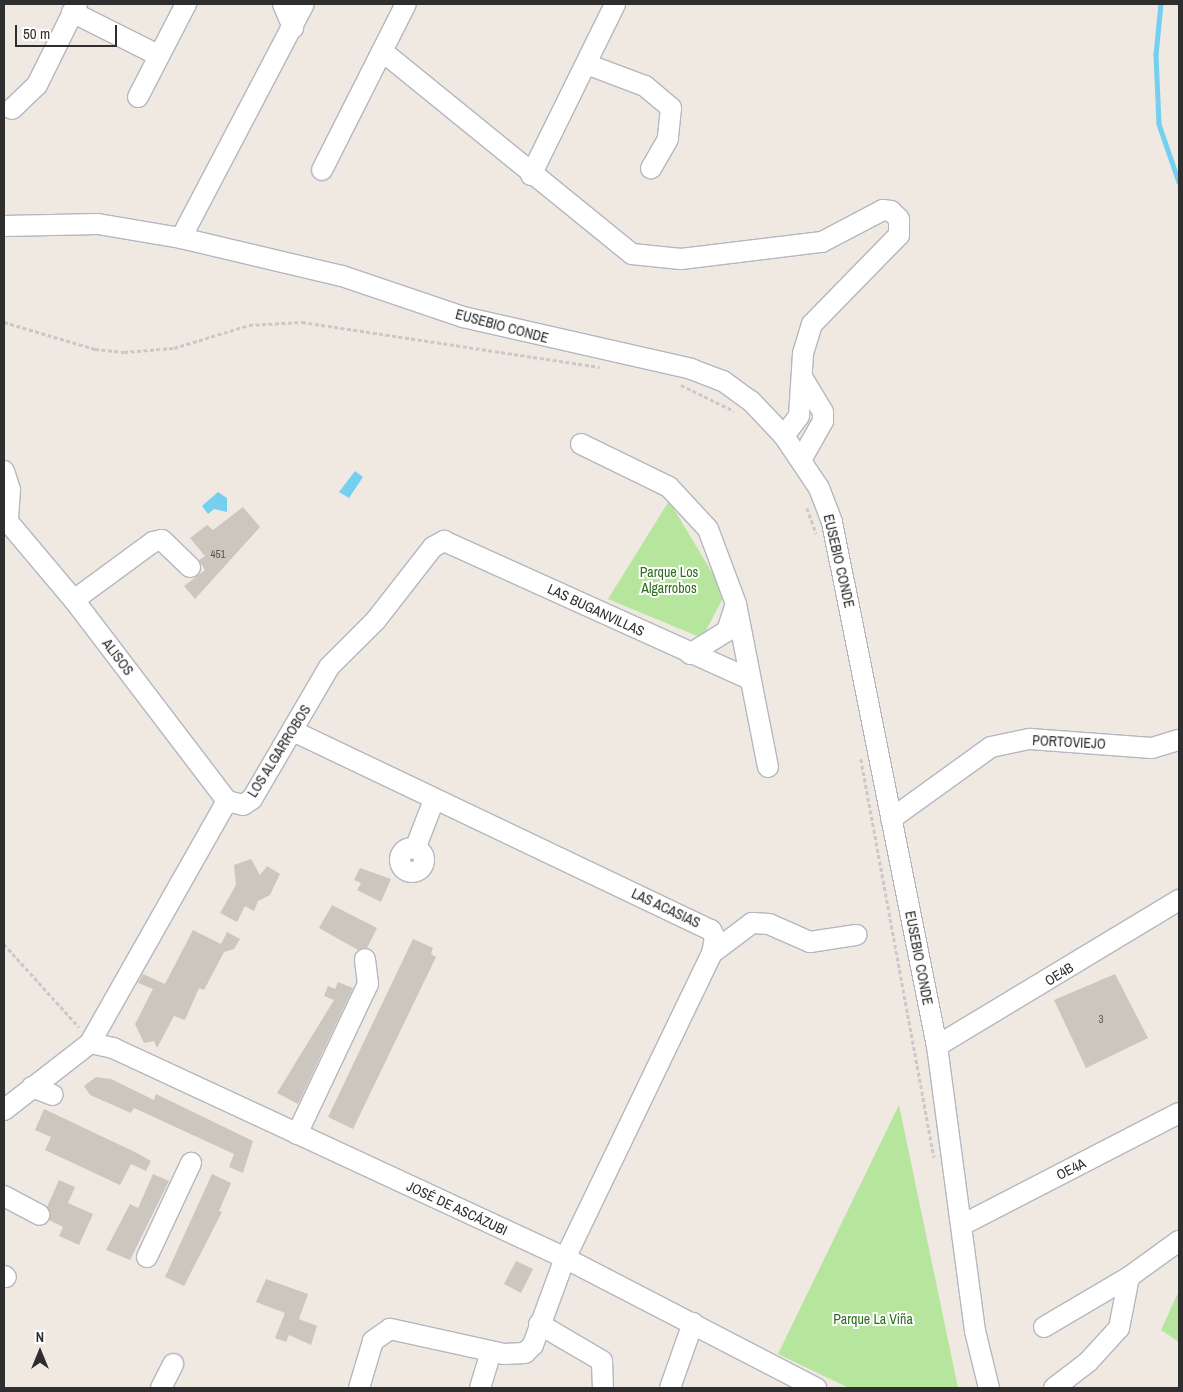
<!DOCTYPE html>
<html>
<head>
<meta charset="utf-8">
<style>
	body { margin:0 }
	#map { position:relative; width:1183px; height:1392px; overflow:hidden; background:#efe9e1; font-family:"Archivo Narrow",sans-serif }
	div>[style] { position:absolute }
	[style*='--x'] { left:calc(var(--x)*1px); top:calc(var(--y)*1px); width:calc(var(--w)*1px); rotate:calc(var(--a)*1deg) }
	.green>* { inset:0; background:#b6e59e }
	.water>* { inset:0; background:#75cff0 }
	.stream>* { height:4.5px; margin:-2.25px; padding:0 2.25px; transform-origin:2.25px; border-radius:2.25px; background:#75cff0 }
	.building>* { inset:0; background:#cbc7bf }
	.path>* { height:2.5px; margin-top:-1.25px; transform-origin:0; background:repeating-linear-gradient(90deg,#c9c9c9 0 4px,transparent 0 6.5px) }
	.roads { filter:drop-shadow(1px 0 #b4b7c1) drop-shadow(-1px 0 #b4b7c1) drop-shadow(0 1px #b4b7c1) drop-shadow(0 -1px #b4b7c1) }
	.minor>* { height:20px; margin:-10px; padding:0 10px; transform-origin:10px; border-radius:10px; background:#fff }
	.minor>.ring { margin:-10px; padding:0; box-sizing:content-box; background:none; border:20px solid #fff; border-radius:50% }
	span { translate:-50% -50%; white-space:nowrap; text-align:center; line-height:1.15; -webkit-text-stroke:4px #fff; paint-order:stroke }
	.number-label { font-size:11px; color:#555452 }
	.number-label span { -webkit-text-stroke-width:0 }
	.street-label { font-size:14px; color:#2e2e2e }
	.park-label { font-size:14px; color:#2c6e1b }
	.frame { position:absolute; inset:0; border:5px solid #2e2e2e; pointer-events:none }
	.north { position:absolute; left:15px; top:1327px; width:50px; height:50px; -webkit-text-stroke:4px #fff; paint-order:stroke; rotate:0deg; font-size:14px; font-weight:700; line-height:20px; text-align:center; color:#2e2e2e }
	.north::after { content:''; display:block; margin:auto; width:18px; height:22px; background:#2e2e2e; clip-path:polygon(50% 0,100% 100%,50% 72%,0 100%) }
	.scale { position:absolute; left:15px; top:25px; width:102px; height:22px; box-sizing:border-box; border:2px solid #2e2e2e; border-top:0; padding-left:6px; font-size:15px; line-height:18px; white-space:nowrap; color:#2e2e2e; -webkit-text-stroke:4px #fff; paint-order:stroke }
</style>
</head>
<body>
<div id="map">
	<div class="green">
		<i style="clip-path:polygon(669px 501px,725px 594px,702px 638px,608px 599px)"></i>
		<i style="clip-path:polygon(899px 1105px,958px 1388px,849px 1388px,778px 1354px)"></i>
		<i style="clip-path:polygon(1179px 1291px,1179px 1342px,1161px 1330px)"></i>
	</div>
	<div class="water">
		<i style="clip-path:polygon(355px 471px,363px 477px,349px 498px,339px 492px)"></i>
		<i style="clip-path:polygon(218px 492px,227px 498px,227px 512px,214px 509px,208px 514px,202px 506px)"></i>
	</div>
	<div class="stream">
		<i style="--x:1161;--y:4;--w:51;--a:95.6"></i>
		<i style="--x:1156;--y:55;--w:69;--a:87.5"></i>
		<i style="--x:1159;--y:124;--w:61;--a:71"></i>
	</div>
	<div class="building">
		<i style="clip-path:polygon(243px 507px,260px 527px,195px 599px,184px 586px,205px 570px,199px 560px,205px 556px,190px 538px,207px 525px,213px 530px)"></i>
		<i style="clip-path:polygon(251px 859px,260px 875px,267px 866px,280px 874px,270px 895px,258px 901px,254px 911px,245px 906px,237px 922px,220px 913px,236px 885px,234px 865px)"></i>
		<i style="clip-path:polygon(360px 868px,391px 879px,381px 902px,357px 890px,361px 883px,354px 880px)"></i>
		<i style="clip-path:polygon(332px 905px,377px 928px,367px 948px,358px 950px,319px 928px)"></i>
		<i style="clip-path:polygon(193px 930px,221px 944px,227px 932px,240px 939px,234px 949px,224px 952px,204px 990px,199px 988px,185px 1020px,174px 1016px,157px 1048px,154px 1041px,144px 1043px,135px 1024px,153px 989px,138px 983px,143px 974px,165px 984px)"></i>
		<i style="clip-path:polygon(413px 939px,433px 948px,431px 954px,436px 957px,353px 1129px,328px 1117px)"></i>
		<i style="clip-path:polygon(1115px 974px,1148px 1038px,1086px 1068px,1054px 1000px)"></i>
		<i style="clip-path:polygon(338px 982px,353px 988px,298px 1104px,277px 1093px,334px 1000px,324px 996px,328px 986px,335px 989px)"></i>
		<i style="clip-path:polygon(96px 1077px,111px 1079px,154px 1100px,156px 1094px,253px 1141px,243px 1173px,229px 1167px,234px 1154px,134px 1108px,131px 1113px,90px 1095px,84px 1086px)"></i>
		<i style="clip-path:polygon(44px 1109px,137px 1153px,151px 1161px,146px 1171px,131px 1164px,120px 1185px,45px 1150px,51px 1137px,35px 1130px)"></i>
		<i style="clip-path:polygon(153px 1174px,169px 1181px,130px 1260px,106px 1250px,130px 1204px,138px 1208px)"></i>
		<i style="clip-path:polygon(212px 1174px,231px 1183px,219px 1211px,222px 1212px,184px 1286px,165px 1277px)"></i>
		<i style="clip-path:polygon(59px 1180px,75px 1187px,68px 1203px,93px 1214px,79px 1245px,59px 1236px,63px 1227px,49px 1220px,47px 1207px)"></i>
		<i style="clip-path:polygon(516px 1261px,533px 1269px,521px 1293px,504px 1284px)"></i>
		<i style="clip-path:polygon(266px 1279px,308px 1294px,299px 1319px,317px 1326px,311px 1345px,289px 1335px,286px 1342px,275px 1338px,285px 1313px,256px 1302px)"></i>
	</div>
	<div class="path">
		<i style="--x:4;--y:322;--w:95;--a:16.5"></i>
		<i style="--x:95;--y:349;--w:29;--a:6"></i>
		<i style="--x:124;--y:352;--w:50;--a:-4.6"></i>
		<i style="--x:174;--y:348;--w:78;--a:-17"></i>
		<i style="--x:249;--y:325;--w:53;--a:-3.2"></i>
		<i style="--x:302;--y:322;--w:301;--a:8.6"></i>
		<i style="--x:681;--y:385;--w:59;--a:26.1"></i>
		<i style="--x:807;--y:508;--w:27;--a:70"></i>
		<i style="--x:861;--y:759;--w:405;--a:79.6"></i>
		<i style="--x:4;--y:944;--w:112;--a:47.9"></i>
	</div>
	<div class="roads">
		<div class="minor">
			<i style="--x:283;--y:4;--w:26;--a:67"></i>
			<i style="--x:72;--y:12;--w:96;--a:26.6"></i>
			<i style="--x:382;--y:51;--w:322;--a:39.1"></i>
			<i style="--x:632;--y:254;--w:49;--a:5.8"></i>
			<i style="--x:681;--y:259;--w:142;--a:-6.9"></i>
			<i style="--x:822;--y:242;--w:69;--a:-27.7"></i>
			<i style="--x:883;--y:210;--w:8;--a:7"></i>
			<i style="--x:891;--y:211;--w:11;--a:45"></i>
			<i style="--x:899;--y:219;--w:16;--a:90"></i>
			<i style="--x:899;--y:235;--w:124;--a:134.3"></i>
			<i style="--x:812;--y:324;--w:31;--a:107"></i>
			<i style="--x:803;--y:354;--w:62;--a:93.7"></i>
			<i style="--x:799;--y:416;--w:25;--a:127"></i>
			<i style="--x:589;--y:65;--w:60;--a:20.6"></i>
			<i style="--x:645;--y:86;--w:34;--a:40"></i>
			<i style="--x:671;--y:108;--w:31;--a:96"></i>
			<i style="--x:668;--y:139;--w:34;--a:120"></i>
			<i style="--x:138;--y:97;--w:105;--a:-62.7"></i>
			<i style="--x:12;--y:109;--w:35;--a:-44"></i>
			<i style="--x:37;--y:85;--w:90;--a:-63.7"></i>
			<i style="--x:322;--y:170;--w:186;--a:-63.2"></i>
			<i style="--x:531;--y:175;--w:191;--a:-63.8"></i>
			<i style="--x:4;--y:226;--w:94;--a:-1.2"></i>
			<i style="--x:98;--y:224;--w:84;--a:9.6"></i>
			<i style="--x:181;--y:238;--w:165;--a:13.3"></i>
			<i style="--x:342;--y:276;--w:128;--a:18.7"></i>
			<i style="--x:463;--y:317;--w:234;--a:12.8"></i>
			<i style="--x:691;--y:369;--w:34;--a:21"></i>
			<i style="--x:723;--y:381;--w:34;--a:36"></i>
			<i style="--x:751;--y:401;--w:48;--a:46.7"></i>
			<i style="--x:784;--y:436;--w:63;--a:56.1"></i>
			<i style="--x:819;--y:488;--w:36;--a:69"></i>
			<i style="--x:832;--y:522;--w:534;--a:78.67"></i>
			<i style="--x:937;--y:1046;--w:288;--a:82.4"></i>
			<i style="--x:975;--y:1331;--w:59;--a:76.2"></i>
			<i style="--x:181;--y:238;--w:264;--a:-62.3"></i>
			<i style="--x:581;--y:444;--w:98;--a:26"></i>
			<i style="--x:669;--y:487;--w:57;--a:47.1"></i>
			<i style="--x:708;--y:529;--w:80;--a:69.5"></i>
			<i style="--x:736;--y:604;--w:166;--a:78.9"></i>
			<i style="--x:801;--y:460;--w:45;--a:-60.6"></i>
			<i style="--x:823;--y:421;--w:9;--a:-90"></i>
			<i style="--x:823;--y:412;--w:39;--a:-121"></i>
			<i style="--x:4;--y:471;--w:20;--a:72"></i>
			<i style="--x:10;--y:490;--w:29;--a:94"></i>
			<i style="--x:4;--y:517;--w:109;--a:49.9"></i>
			<i style="--x:74;--y:600;--w:253;--a:52.7"></i>
			<i style="--x:74;--y:600;--w:98;--a:-36.3"></i>
			<i style="--x:153;--y:542;--w:9;--a:-13"></i>
			<i style="--x:162;--y:540;--w:39;--a:44"></i>
			<i style="--x:690;--y:654;--w:44;--a:-31.9"></i>
			<i style="--x:727;--y:631;--w:26;--a:-72"></i>
			<i style="--x:293;--y:731;--w:463;--a:25.5"></i>
			<i style="--x:711;--y:930;--w:9;--a:63"></i>
			<i style="--x:715;--y:938;--w:15;--a:101"></i>
			<i style="--x:712;--y:953;--w:339;--a:115.7"></i>
			<i style="--x:565;--y:1258;--w:93;--a:110.2"></i>
			<i style="--x:533;--y:1345;--w:11;--a:135"></i>
			<i style="--x:525;--y:1353;--w:21;--a:177"></i>
			<i style="--x:504;--y:1354;--w:117;--a:-167.6"></i>
			<i style="--x:390;--y:1329;--w:21;--a:145"></i>
			<i style="--x:373;--y:1341;--w:49;--a:106.6"></i>
			<i style="--x:227;--y:801;--w:16;--a:14"></i>
			<i style="--x:243;--y:805;--w:11;--a:-34"></i>
			<i style="--x:252;--y:799;--w:153;--a:-59.7"></i>
			<i style="--x:329;--y:667;--w:66;--a:-45"></i>
			<i style="--x:376;--y:620;--w:93;--a:-52"></i>
			<i style="--x:433;--y:547;--w:13;--a:-29"></i>
			<i style="--x:444;--y:541;--w:333;--a:24.3"></i>
			<i style="--x:891;--y:819;--w:123;--a:-35.8"></i>
			<i style="--x:991;--y:747;--w:40;--a:-12"></i>
			<i style="--x:1030;--y:739;--w:122;--a:4.2"></i>
			<i style="--x:1152;--y:748;--w:28;--a:-17"></i>
			<i class="ring" style="left:400px;top:848px;width:4px;height:4px"></i>
			<i style="--x:415;--y:849;--w:53;--a:-68.8"></i>
			<i style="--x:712;--y:953;--w:50;--a:-36.9"></i>
			<i style="--x:752;--y:923;--w:17;--a:3"></i>
			<i style="--x:769;--y:924;--w:45;--a:23.7"></i>
			<i style="--x:810;--y:942;--w:47;--a:-8.7"></i>
			<i style="--x:90;--y:1043;--w:24;--a:12"></i>
			<i style="--x:113;--y:1048;--w:498;--a:24.9"></i>
			<i style="--x:565;--y:1258;--w:283;--a:27.4"></i>
			<i style="--x:937;--y:1046;--w:283;--a:-31.1"></i>
			<i style="--x:32;--y:1087;--w:22;--a:21"></i>
			<i style="--x:4;--y:1110;--w:109;--a:-37.9"></i>
			<i style="--x:90;--y:1043;--w:278;--a:-60.5"></i>
			<i style="--x:297;--y:1134;--w:166;--a:-64.7"></i>
			<i style="--x:368;--y:984;--w:25;--a:-97"></i>
			<i style="--x:4;--y:1196;--w:40;--a:28"></i>
			<i style="--x:962;--y:1225;--w:244;--a:-27.3"></i>
			<i style="--x:147;--y:1257;--w:104;--a:-64.9"></i>
			<i style="--x:4;--y:1276;--w:2;--a:27"></i>
			<i style="--x:539;--y:1324;--w:73;--a:30.4"></i>
			<i style="--x:602;--y:1361;--w:27;--a:88"></i>
			<i style="--x:1044;--y:1327;--w:99;--a:-30.5"></i>
			<i style="--x:161;--y:1388;--w:27;--a:-63"></i>
			<i style="--x:480;--y:1388;--w:38;--a:-73"></i>
			<i style="--x:670;--y:1388;--w:69;--a:-70.5"></i>
			<i style="--x:1054;--y:1388;--w:43;--a:-37.4"></i>
			<i style="--x:1088;--y:1362;--w:46;--a:-47.6"></i>
			<i style="--x:1119;--y:1328;--w:52;--a:-78.9"></i>
			<i style="--x:1129;--y:1277;--w:62;--a:-35.8"></i>
		</div>
	</div>
	<div class="number-label">
		<span style="left:218px;top:554px">451</span>
		<span style="left:1101px;top:1019px">3</span>
	</div>
	<div class="street-label">
		<span style="left:502px;top:326px;rotate:15deg">EUSEBIO CONDE</span>
		<span style="left:839px;top:561px;rotate:77deg">EUSEBIO CONDE</span>
		<span style="left:596px;top:610px;rotate:25deg">LAS BUGANVILLAS</span>
		<span style="left:118px;top:657px;rotate:53deg">ALISOS</span>
		<span style="left:1069px;top:742px;rotate:3deg">PORTOVIEJO</span>
		<span style="left:279px;top:751px;rotate:-58deg">LOS ALGARROBOS</span>
		<span style="left:666px;top:908px;rotate:25deg">LAS ACASIAS</span>
		<span style="left:919px;top:958px;rotate:79deg">EUSEBIO CONDE</span>
		<span style="left:1059px;top:974px;rotate:-32deg">OE4B</span>
		<span style="left:1071px;top:1169px;rotate:-27deg">OE4A</span>
		<span style="left:457px;top:1208px;rotate:25deg">JOSÉ DE ASCÁZUBI</span>
	</div>
	<div class="park-label">
		<span style="left:669px;top:580px">Parque Los<br>Algarrobos</span>
		<span style="left:873px;top:1319px">Parque La Viña</span>
	</div>
	<div class="frame"></div>
	<div class="north">N</div>
	<div class="scale">50 m</div>
</div>
</body>
</html>
